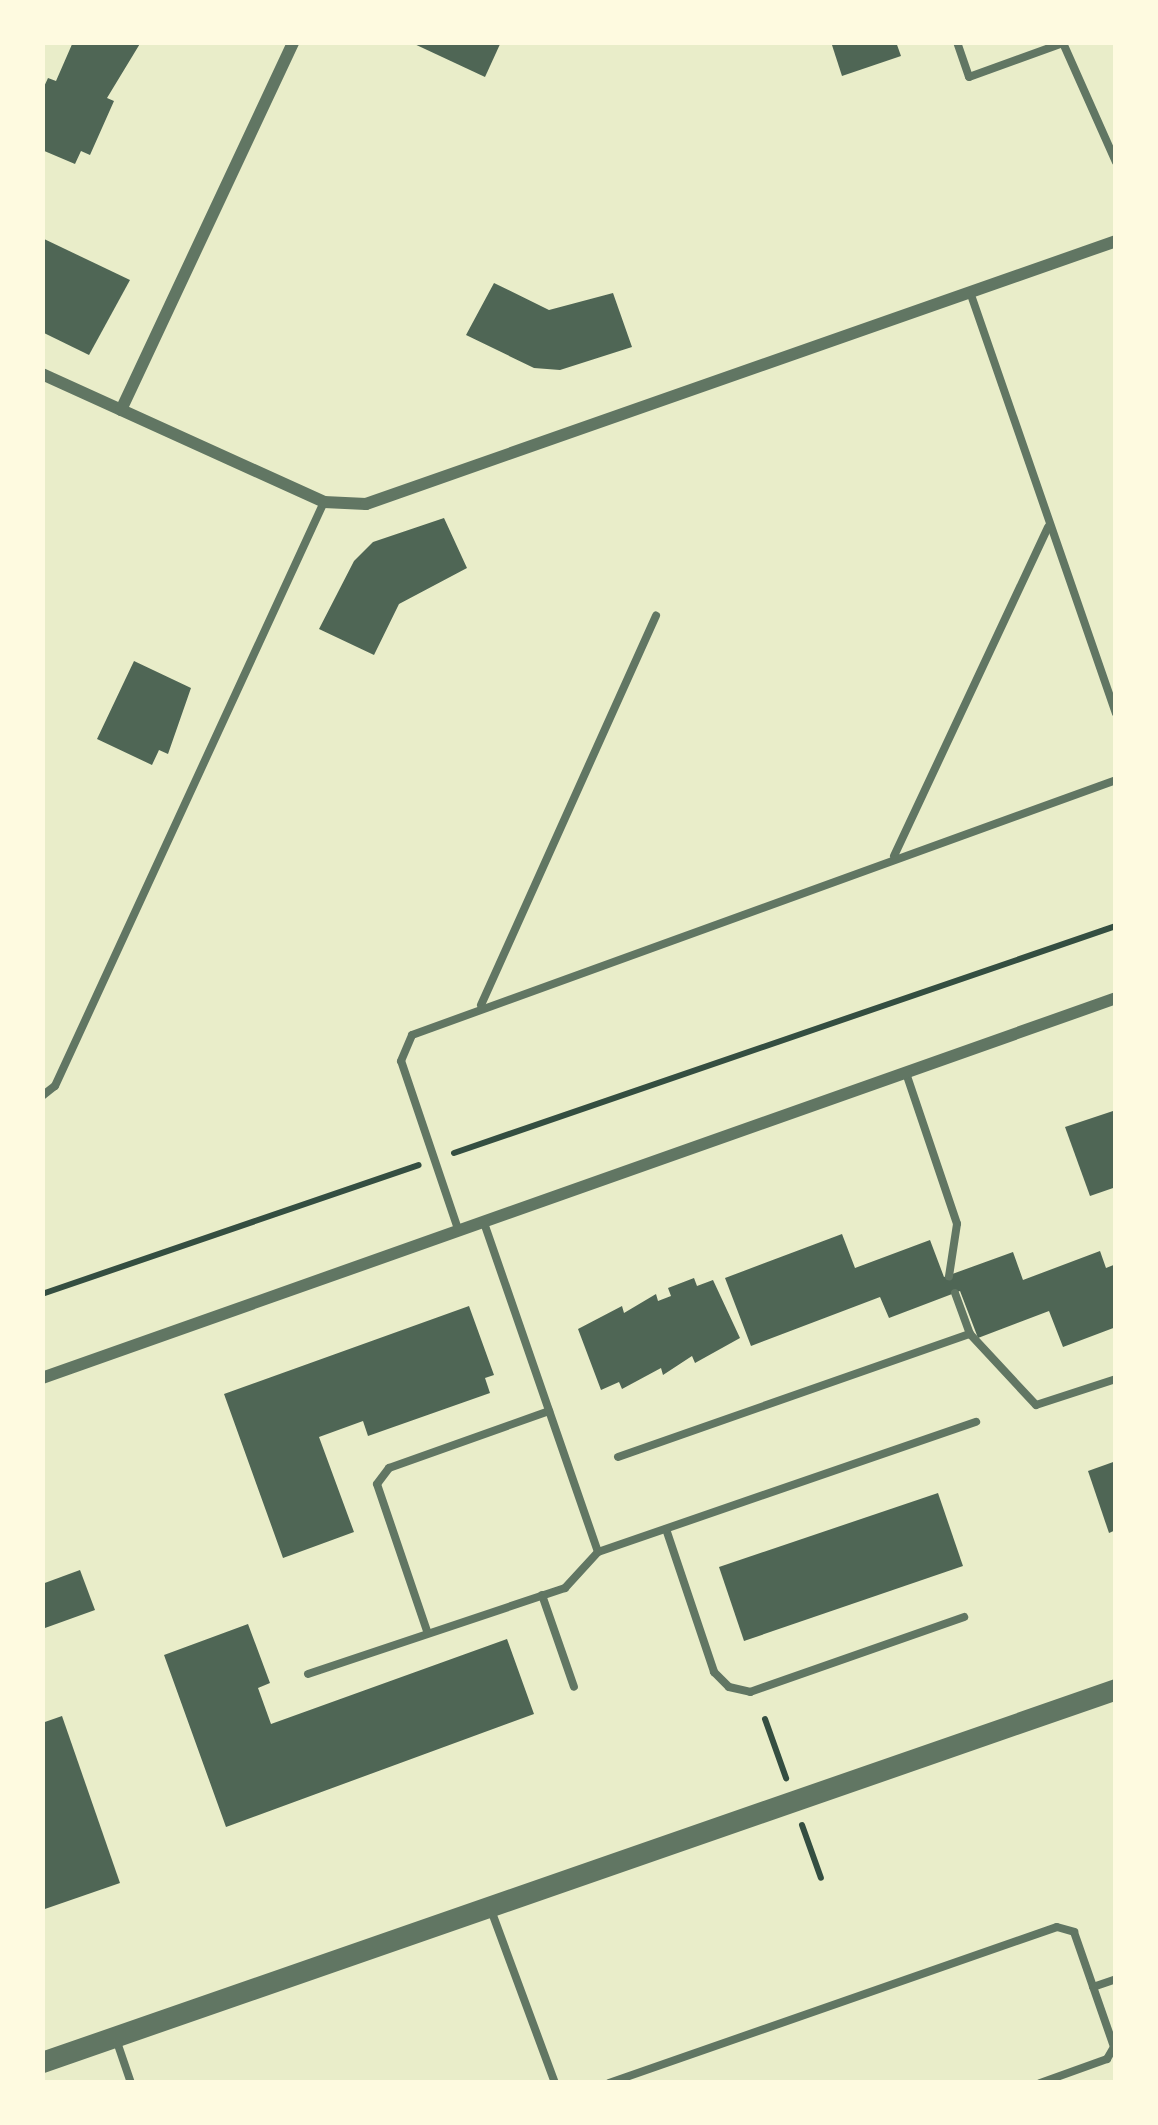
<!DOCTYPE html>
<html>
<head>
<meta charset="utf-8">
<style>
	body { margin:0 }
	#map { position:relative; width:1158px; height:2125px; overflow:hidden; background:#e9edc9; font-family:"Noto Sans",sans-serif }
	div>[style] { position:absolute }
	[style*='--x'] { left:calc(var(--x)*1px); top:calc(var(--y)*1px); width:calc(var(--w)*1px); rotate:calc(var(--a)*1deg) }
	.building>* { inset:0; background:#4f6655 }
	.path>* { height:6px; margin:-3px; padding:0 3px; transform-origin:3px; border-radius:3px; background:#344e41 }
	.service>* { height:8px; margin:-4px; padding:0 4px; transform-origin:4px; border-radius:4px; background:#617663 }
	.minor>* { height:12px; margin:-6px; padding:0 6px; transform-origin:6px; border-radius:6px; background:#617663 }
	.tertiary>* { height:21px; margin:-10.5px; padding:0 10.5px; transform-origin:10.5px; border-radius:10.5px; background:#617663 }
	span { translate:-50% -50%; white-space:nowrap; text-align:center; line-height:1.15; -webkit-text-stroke:12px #fefae0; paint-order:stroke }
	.frame { position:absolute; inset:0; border:45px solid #fefae0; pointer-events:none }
</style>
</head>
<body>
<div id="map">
	<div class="building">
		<i style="clip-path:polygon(73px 42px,141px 42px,107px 98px,114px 101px,90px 155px,81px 151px,75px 164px,42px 150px,42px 91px,48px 78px,56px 81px)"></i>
		<i style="clip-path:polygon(410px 42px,501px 42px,485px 77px)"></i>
		<i style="clip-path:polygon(831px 42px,896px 42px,901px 56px,842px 76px)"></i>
		<i style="clip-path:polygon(42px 238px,130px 280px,89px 355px,42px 332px)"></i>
		<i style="clip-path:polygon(494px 283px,549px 310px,613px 293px,632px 347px,560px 370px,534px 368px,466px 335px)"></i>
		<i style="clip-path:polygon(444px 518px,467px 568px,399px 604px,374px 655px,319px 629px,354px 561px,373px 542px)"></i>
		<i style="clip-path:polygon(134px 661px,191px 688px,168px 754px,159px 750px,152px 765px,97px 739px)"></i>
		<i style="clip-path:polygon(1116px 1110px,1116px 1187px,1090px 1196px,1065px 1127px)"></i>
		<i style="clip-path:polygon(842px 1234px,855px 1268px,930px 1240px,944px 1277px,1013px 1252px,1023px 1280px,1100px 1251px,1106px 1268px,1116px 1264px,1116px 1327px,1063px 1347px,1049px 1311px,978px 1338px,960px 1291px,889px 1318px,880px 1297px,751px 1346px,725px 1278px)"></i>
		<i style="clip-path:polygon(694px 1278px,697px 1286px,713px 1280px,740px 1338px,695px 1363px,692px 1356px,663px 1375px,661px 1368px,622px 1389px,619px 1382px,601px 1390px,578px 1329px,622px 1306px,624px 1313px,656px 1294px,658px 1301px,671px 1296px,668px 1288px)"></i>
		<i style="clip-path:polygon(469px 1306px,494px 1375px,485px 1378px,490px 1393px,368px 1436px,363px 1421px,319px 1437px,354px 1532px,283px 1558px,224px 1394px)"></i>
		<i style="clip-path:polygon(1116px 1461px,1116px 1530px,1109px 1533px,1088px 1471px)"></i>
		<i style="clip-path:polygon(938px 1493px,963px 1566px,744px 1641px,719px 1567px)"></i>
		<i style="clip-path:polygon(80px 1570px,95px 1610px,45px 1628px,42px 1584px)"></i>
		<i style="clip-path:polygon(248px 1624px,270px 1683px,258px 1688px,271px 1724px,507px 1639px,534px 1714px,226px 1827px,164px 1655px)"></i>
		<i style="clip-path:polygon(62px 1716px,120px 1883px,42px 1910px,42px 1723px)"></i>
	</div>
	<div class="path">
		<i style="--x:454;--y:1153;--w:700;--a:-18.93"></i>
		<i style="--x:42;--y:1294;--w:398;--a:-18.9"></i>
		<i style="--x:765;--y:1719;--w:63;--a:70.4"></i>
		<i style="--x:802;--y:1825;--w:56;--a:70.3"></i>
	</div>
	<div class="service">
		<i style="--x:957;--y:42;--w:37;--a:71"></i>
		<i style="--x:969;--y:77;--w:100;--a:-19.9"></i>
		<i style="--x:1063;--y:43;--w:130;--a:66"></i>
		<i style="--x:970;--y:292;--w:446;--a:70.9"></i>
		<i style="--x:894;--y:856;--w:363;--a:-64.9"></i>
		<i style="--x:481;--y:1005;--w:427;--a:-65.8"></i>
		<i style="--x:906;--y:1073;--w:159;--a:71.3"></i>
		<i style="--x:957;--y:1224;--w:53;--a:98.7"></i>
		<i style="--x:42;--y:1096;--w:16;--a:-38"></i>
		<i style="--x:55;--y:1086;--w:643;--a:-65.27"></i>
		<i style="--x:458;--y:1229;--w:177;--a:-108.7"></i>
		<i style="--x:401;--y:1061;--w:28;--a:-67"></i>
		<i style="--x:412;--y:1035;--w:749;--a:-19.91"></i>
		<i style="--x:955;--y:1293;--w:44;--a:69.9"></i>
		<i style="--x:970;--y:1334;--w:97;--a:47.1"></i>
		<i style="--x:1036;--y:1405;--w:84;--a:-18"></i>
		<i style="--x:618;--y:1457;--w:373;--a:-19.3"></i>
		<i style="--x:666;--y:1529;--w:151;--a:71.4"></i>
		<i style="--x:714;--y:1672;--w:21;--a:45"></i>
		<i style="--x:729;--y:1687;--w:22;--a:13"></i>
		<i style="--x:750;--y:1692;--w:227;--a:-19.3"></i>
		<i style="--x:598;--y:1552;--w:400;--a:-19"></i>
		<i style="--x:542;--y:1595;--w:97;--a:70.8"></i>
		<i style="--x:427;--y:1631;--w:155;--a:-108.8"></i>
		<i style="--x:377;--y:1484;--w:20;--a:-53"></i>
		<i style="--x:389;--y:1468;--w:170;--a:-19.6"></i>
		<i style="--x:308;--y:1674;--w:271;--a:-18.5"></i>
		<i style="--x:565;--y:1588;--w:49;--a:-47.5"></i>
		<i style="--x:598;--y:1552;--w:349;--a:-109.1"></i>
		<i style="--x:491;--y:1910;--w:184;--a:69.7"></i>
		<i style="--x:1093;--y:1987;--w:24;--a:-19"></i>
		<i style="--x:116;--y:2039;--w:46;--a:71.2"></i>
		<i style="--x:609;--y:2083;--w:474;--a:-19.2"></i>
		<i style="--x:1057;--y:1927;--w:18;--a:16"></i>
		<i style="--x:1074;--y:1932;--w:122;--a:70.8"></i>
		<i style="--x:1114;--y:2047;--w:14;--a:120"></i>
		<i style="--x:1107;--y:2059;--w:71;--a:160.3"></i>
	</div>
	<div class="minor">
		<i style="--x:42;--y:374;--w:310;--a:24.4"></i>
		<i style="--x:324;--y:502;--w:42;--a:2.7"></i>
		<i style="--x:366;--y:504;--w:795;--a:-19.32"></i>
		<i style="--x:121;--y:410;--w:406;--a:-64.9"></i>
		<i style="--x:42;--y:1378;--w:1139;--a:-19.48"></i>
	</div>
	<div class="tertiary">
		<i style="--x:42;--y:2062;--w:1137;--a:-19.15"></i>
	</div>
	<div class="frame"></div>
</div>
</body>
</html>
